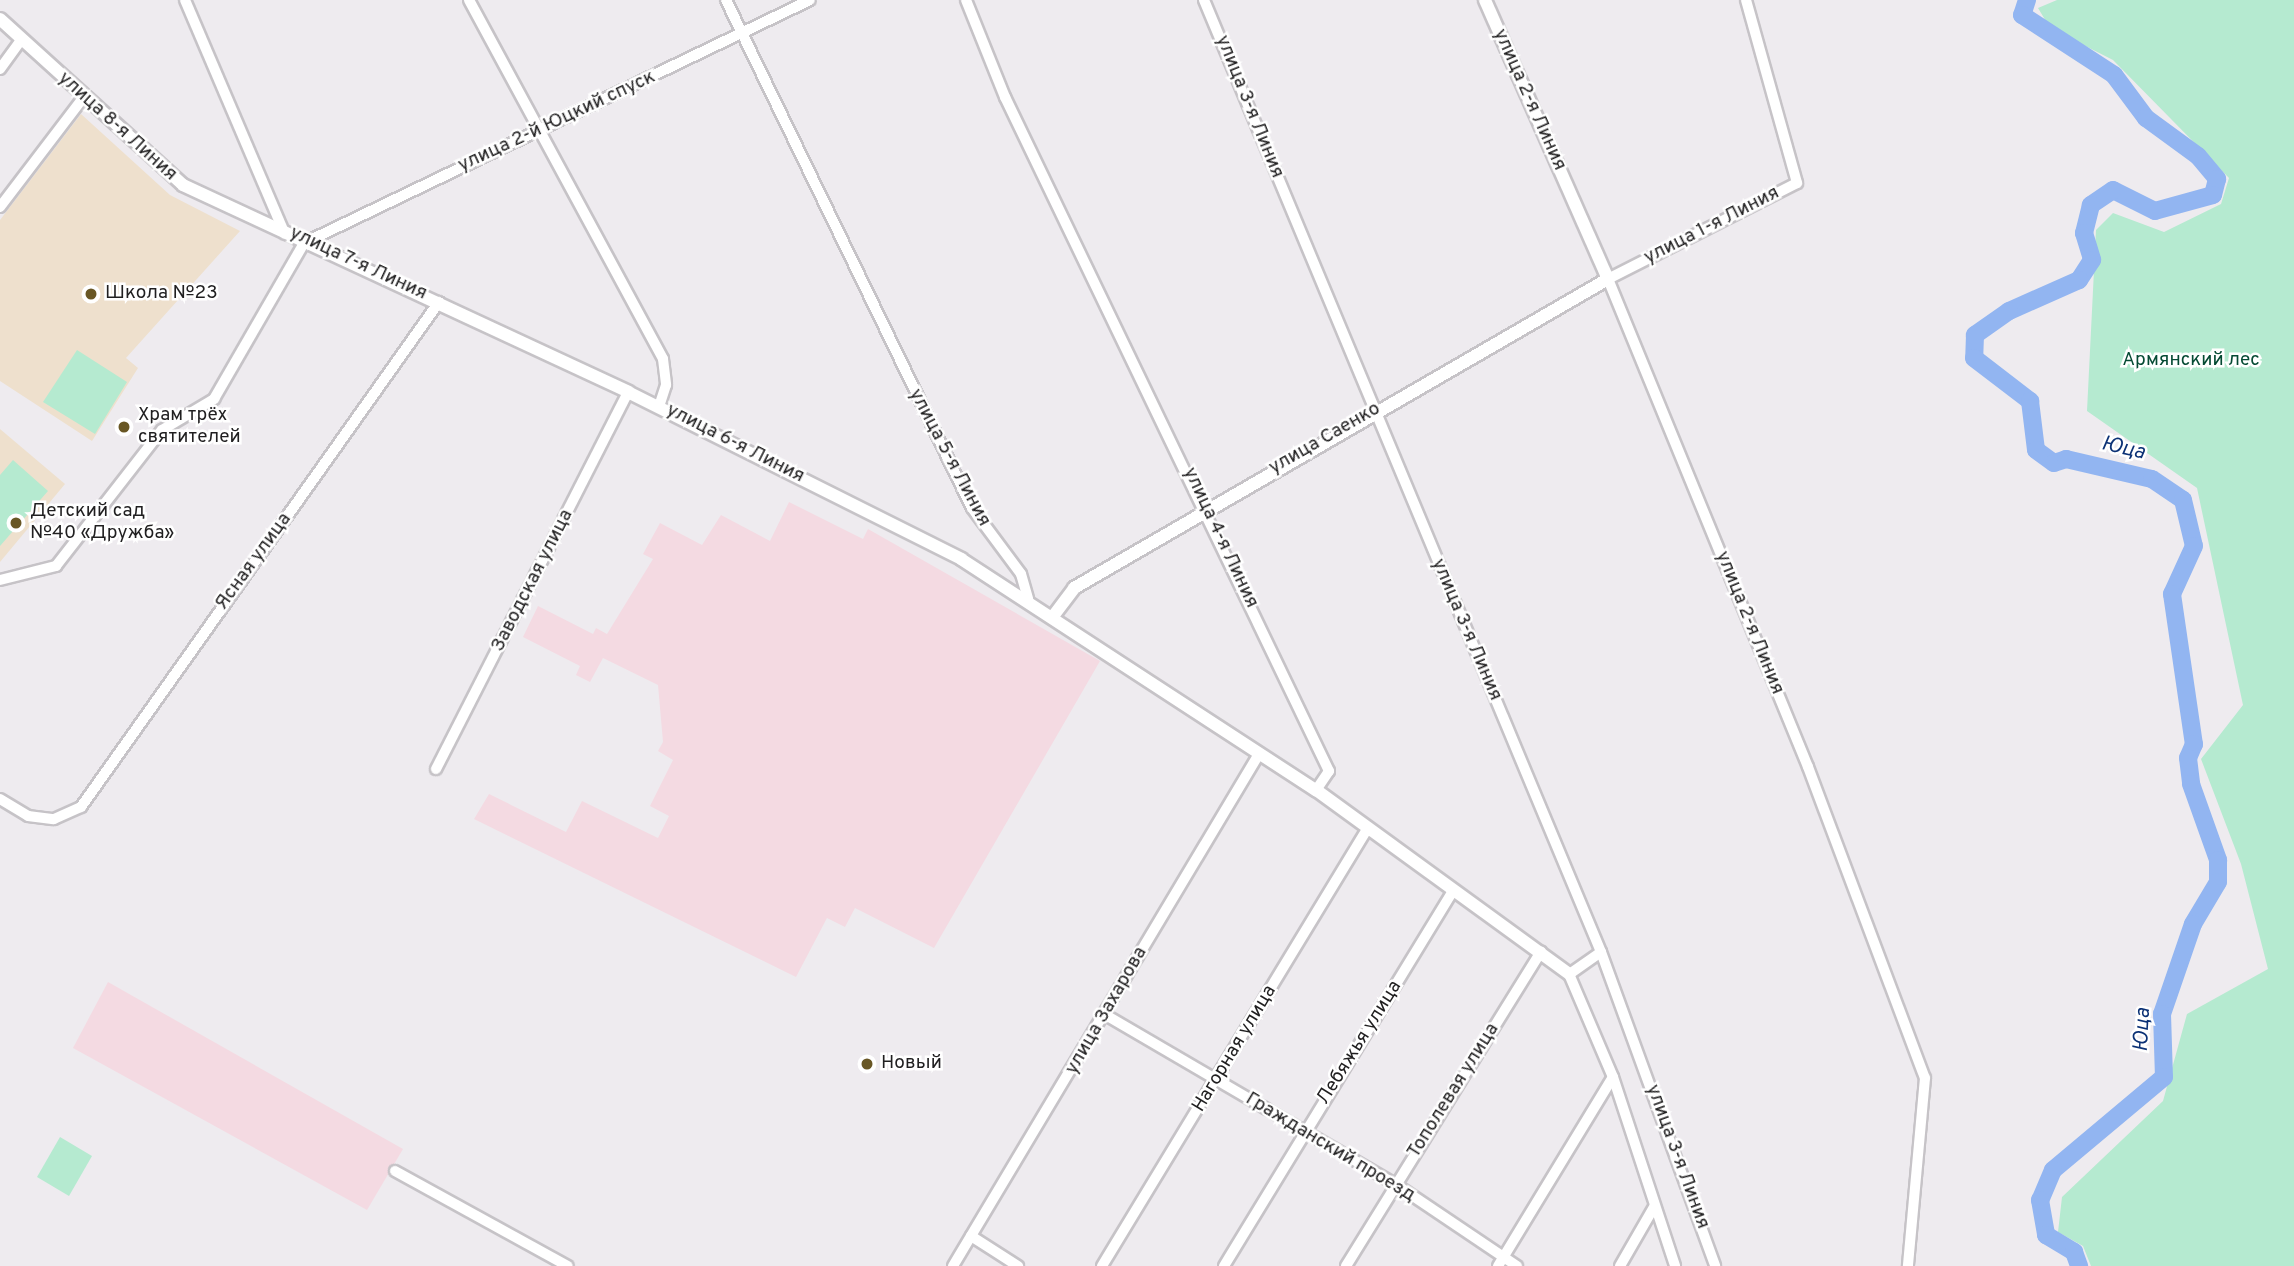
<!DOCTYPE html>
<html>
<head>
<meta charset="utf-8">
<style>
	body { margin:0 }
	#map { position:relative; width:2294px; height:1266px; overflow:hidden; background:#eeebef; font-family:Overpass,sans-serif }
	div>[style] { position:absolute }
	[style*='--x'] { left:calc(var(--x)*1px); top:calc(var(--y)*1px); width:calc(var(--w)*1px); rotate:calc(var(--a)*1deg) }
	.industrial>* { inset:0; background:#f4dae2 }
	.education>* { inset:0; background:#eee0cd }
	.green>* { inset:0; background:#b5ead0 }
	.river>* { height:18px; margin:-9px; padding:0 9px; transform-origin:9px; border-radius:9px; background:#92b5f1 }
	.roads { filter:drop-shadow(2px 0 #c6c3c7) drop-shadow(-2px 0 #c6c3c7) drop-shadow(0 2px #c6c3c7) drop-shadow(0 -2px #c6c3c7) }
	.minor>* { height:10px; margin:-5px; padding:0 5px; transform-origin:5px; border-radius:5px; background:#fff }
	.tertiary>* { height:12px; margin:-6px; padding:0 6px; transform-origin:6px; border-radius:6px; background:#fff }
	.dots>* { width:19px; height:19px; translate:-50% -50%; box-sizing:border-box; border:4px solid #fff; border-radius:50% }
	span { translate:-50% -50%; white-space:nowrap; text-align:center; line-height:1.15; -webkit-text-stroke:5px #fff; paint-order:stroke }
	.street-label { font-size:19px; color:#201f20 }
	.poi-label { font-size:19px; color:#201f20 }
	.left { translate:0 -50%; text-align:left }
	.park-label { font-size:19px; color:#054a33 }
	.water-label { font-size:21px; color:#0b3175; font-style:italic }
</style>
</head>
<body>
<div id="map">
	<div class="industrial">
		<i style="clip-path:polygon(789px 502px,863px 539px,868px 529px,1100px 661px,934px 948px,855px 908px,845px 927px,827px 918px,796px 977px,474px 819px,489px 794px,566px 832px,582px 801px,658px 838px,669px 816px,650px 806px,673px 760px,658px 751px,663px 742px,658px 685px,603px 658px,590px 682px,576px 675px,580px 666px,523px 637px,538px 606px,593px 634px,596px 628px,607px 634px,653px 559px,643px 554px,660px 523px,702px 545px,721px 515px,770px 541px)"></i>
		<i style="clip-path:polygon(108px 982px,403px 1149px,367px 1210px,73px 1048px)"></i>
	</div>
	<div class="education">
		<i style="clip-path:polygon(81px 114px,170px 195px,240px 231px,126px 358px,138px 368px,92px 441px,0 381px,0 220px)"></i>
		<i style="clip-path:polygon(0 429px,65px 484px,0 562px)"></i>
	</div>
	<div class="green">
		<i style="clip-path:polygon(2057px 0,2294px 0,2294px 1266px,2091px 1266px,2083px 1246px,2058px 1232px,2062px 1197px,2163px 1101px,2187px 1014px,2268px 969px,2241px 864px,2201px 759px,2243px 705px,2197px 488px,2087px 411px,2096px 230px,2113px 213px,2164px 232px,2221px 204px,2229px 178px,2113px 60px,2050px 28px,2038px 8px)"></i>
		<i style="clip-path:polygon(77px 350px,127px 382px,95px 434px,43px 402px)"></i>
		<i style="clip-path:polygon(13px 460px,48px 491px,0 546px,0 475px)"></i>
		<i style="clip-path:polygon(60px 1137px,92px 1156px,69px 1196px,37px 1177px)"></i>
	</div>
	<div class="river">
		<i style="--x:2027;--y:0;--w:16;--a:108"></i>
		<i style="--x:2022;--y:15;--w:110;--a:33.1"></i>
		<i style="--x:2114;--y:75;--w:54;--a:53.3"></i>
		<i style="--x:2146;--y:118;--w:64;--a:36.2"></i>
		<i style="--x:2198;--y:156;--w:30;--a:50"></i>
		<i style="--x:2217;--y:179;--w:16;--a:104"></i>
		<i style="--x:2213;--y:195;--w:60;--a:164.6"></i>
		<i style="--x:2155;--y:211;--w:47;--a:-153.4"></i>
		<i style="--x:2113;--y:190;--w:27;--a:146"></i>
		<i style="--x:2091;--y:205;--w:29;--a:104"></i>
		<i style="--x:2084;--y:233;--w:28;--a:73"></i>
		<i style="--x:2092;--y:260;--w:24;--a:123"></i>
		<i style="--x:2079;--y:280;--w:77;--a:156.1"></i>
		<i style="--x:2009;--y:311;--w:42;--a:144.8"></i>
		<i style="--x:1975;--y:335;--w:23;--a:92"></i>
		<i style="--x:1974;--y:358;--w:71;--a:37.5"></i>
		<i style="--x:2030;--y:401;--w:49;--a:83"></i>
		<i style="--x:2036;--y:450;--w:22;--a:36"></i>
		<i style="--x:2054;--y:463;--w:13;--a:-18"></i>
		<i style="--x:2066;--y:459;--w:88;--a:13.1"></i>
		<i style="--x:2152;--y:479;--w:37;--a:34"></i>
		<i style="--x:2183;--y:500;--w:47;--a:76.6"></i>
		<i style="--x:2194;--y:546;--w:53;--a:114.6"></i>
		<i style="--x:2172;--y:594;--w:152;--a:81.7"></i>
		<i style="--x:2194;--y:744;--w:15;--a:113"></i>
		<i style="--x:2188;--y:758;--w:26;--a:83"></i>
		<i style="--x:2191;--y:784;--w:81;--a:70.4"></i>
		<i style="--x:2218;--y:860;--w:22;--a:90"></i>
		<i style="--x:2218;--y:882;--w:49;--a:120.8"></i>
		<i style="--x:2193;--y:924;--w:95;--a:109"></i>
		<i style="--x:2162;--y:1014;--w:63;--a:88.2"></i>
		<i style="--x:2164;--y:1077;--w:145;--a:140"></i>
		<i style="--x:2053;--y:1170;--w:33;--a:113"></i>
		<i style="--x:2040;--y:1200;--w:36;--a:80"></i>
		<i style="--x:2046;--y:1235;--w:33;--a:31"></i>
		<i style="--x:2074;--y:1252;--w:15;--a:70"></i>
	</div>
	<div class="roads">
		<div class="minor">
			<i style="--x:185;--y:0;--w:254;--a:66.9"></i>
			<i style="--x:469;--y:0;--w:408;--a:61.6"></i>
			<i style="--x:663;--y:359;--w:26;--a:83"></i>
			<i style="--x:666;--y:385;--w:23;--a:108"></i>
			<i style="--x:726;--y:0;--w:564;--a:64.16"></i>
			<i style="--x:972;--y:508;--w:82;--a:53.4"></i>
			<i style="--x:1021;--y:574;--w:26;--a:74"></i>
			<i style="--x:966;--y:0;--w:105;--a:68.1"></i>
			<i style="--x:1005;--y:97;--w:748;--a:64.33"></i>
			<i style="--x:1329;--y:771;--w:23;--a:124"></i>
			<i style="--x:1204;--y:0;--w:1031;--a:67.36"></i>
			<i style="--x:1601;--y:952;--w:334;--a:70"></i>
			<i style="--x:1746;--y:0;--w:190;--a:74.4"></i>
			<i style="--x:1797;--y:183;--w:212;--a:153.1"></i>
			<i style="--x:1608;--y:279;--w:527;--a:67.71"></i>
			<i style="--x:1808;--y:767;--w:332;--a:69.4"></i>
			<i style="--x:1925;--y:1078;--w:189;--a:95.2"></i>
			<i style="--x:0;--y:69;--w:36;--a:-54"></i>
			<i style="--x:0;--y:207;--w:137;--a:-52.7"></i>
			<i style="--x:0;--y:580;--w:58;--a:-14"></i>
			<i style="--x:56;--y:566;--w:172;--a:-52.1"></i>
			<i style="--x:162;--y:430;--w:61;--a:-30.8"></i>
			<i style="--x:214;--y:399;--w:180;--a:-60"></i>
			<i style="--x:304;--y:243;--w:561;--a:-25.65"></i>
			<i style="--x:436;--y:769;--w:423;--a:-63"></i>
			<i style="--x:0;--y:799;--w:33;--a:31"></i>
			<i style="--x:28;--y:816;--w:26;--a:7"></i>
			<i style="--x:54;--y:819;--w:30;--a:-24"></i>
			<i style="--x:81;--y:807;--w:619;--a:-54.67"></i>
			<i style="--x:1601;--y:952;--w:39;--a:145"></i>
			<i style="--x:1569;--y:974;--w:112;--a:66.9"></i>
			<i style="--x:1613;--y:1077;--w:199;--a:71.8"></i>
			<i style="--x:1104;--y:1014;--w:337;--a:30.3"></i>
			<i style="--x:1395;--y:1184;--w:147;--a:33.9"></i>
			<i style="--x:395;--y:1171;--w:197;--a:28.8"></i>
			<i style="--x:971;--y:1236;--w:56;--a:32.6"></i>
			<i style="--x:953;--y:1266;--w:596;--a:-59.14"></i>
			<i style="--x:1102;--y:1266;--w:509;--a:-58.75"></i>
			<i style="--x:1224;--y:1266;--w:437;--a:-58.6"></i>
			<i style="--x:1346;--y:1266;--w:370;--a:-58.2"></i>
			<i style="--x:1498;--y:1266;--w:221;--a:-58.7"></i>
			<i style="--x:1620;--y:1266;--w:68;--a:-60"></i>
		</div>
		<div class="tertiary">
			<i style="--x:0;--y:19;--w:247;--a:42.2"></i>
			<i style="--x:183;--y:185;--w:491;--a:24.9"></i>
			<i style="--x:628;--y:392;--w:373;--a:26.6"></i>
			<i style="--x:961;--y:559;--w:424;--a:33.1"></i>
			<i style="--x:1316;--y:790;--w:313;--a:36"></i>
			<i style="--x:1054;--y:615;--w:34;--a:-53"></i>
			<i style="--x:1074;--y:588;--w:617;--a:-30.06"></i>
			<i style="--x:1608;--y:279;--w:305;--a:-113.8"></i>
		</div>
	</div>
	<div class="dots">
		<i style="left:91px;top:294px;background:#685624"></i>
		<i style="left:124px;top:427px;background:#685624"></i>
		<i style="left:16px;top:523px;background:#685624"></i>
		<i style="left:867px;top:1064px;background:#685624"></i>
	</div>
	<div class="street-label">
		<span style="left:1529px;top:100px;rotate:66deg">улица 2-я Линия</span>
		<span style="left:1249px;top:107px;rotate:68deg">улица 3-я Линия</span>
		<span style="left:557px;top:122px;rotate:-25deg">улица 2-й Юцкий спуск</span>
		<span style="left:117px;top:127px;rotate:42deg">улица 8-я Линия</span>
		<span style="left:1712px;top:226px;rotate:-27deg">улица 1-я Линия</span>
		<span style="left:358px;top:264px;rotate:25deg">улица 7-я Линия</span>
		<span style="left:1325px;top:439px;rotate:-30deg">улица Саенко</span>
		<span style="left:735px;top:444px;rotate:27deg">улица 6-я Линия</span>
		<span style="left:949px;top:458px;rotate:62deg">улица 5-я Линия</span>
		<span style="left:1220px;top:538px;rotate:65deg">улица 4-я Линия</span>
		<span style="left:254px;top:562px;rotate:-54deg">Ясная улица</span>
		<span style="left:533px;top:581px;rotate:-63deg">Заводская улица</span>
		<span style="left:1749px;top:623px;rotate:68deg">улица 2-я Линия</span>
		<span style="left:1466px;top:630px;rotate:67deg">улица 3-я Линия</span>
		<span style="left:1107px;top:1011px;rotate:-60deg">улица Захарова</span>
		<span style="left:1360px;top:1043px;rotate:-58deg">Лебяжья улица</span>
		<span style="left:1235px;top:1049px;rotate:-59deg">Нагорная улица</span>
		<span style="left:1454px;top:1091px;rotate:-58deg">Тополевая улица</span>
		<span style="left:1330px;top:1148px;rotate:31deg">Гражданский проезд</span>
		<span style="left:1677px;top:1157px;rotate:70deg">улица 3-я Линия</span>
	</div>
	<div class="poi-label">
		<span class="left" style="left:105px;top:294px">Школа №23</span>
		<span class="left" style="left:138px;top:427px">Храм трёх<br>святителей</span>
		<span class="left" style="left:30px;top:523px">Детский сад<br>№40 «Дружба»</span>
		<span class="left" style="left:881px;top:1064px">Новый</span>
	</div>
	<div class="park-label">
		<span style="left:2191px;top:361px">Армянский лес</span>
	</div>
	<div class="water-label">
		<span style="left:2123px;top:449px;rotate:13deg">Юца</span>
		<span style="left:2143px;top:1030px;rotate:-87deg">Юца</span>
	</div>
</div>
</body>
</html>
